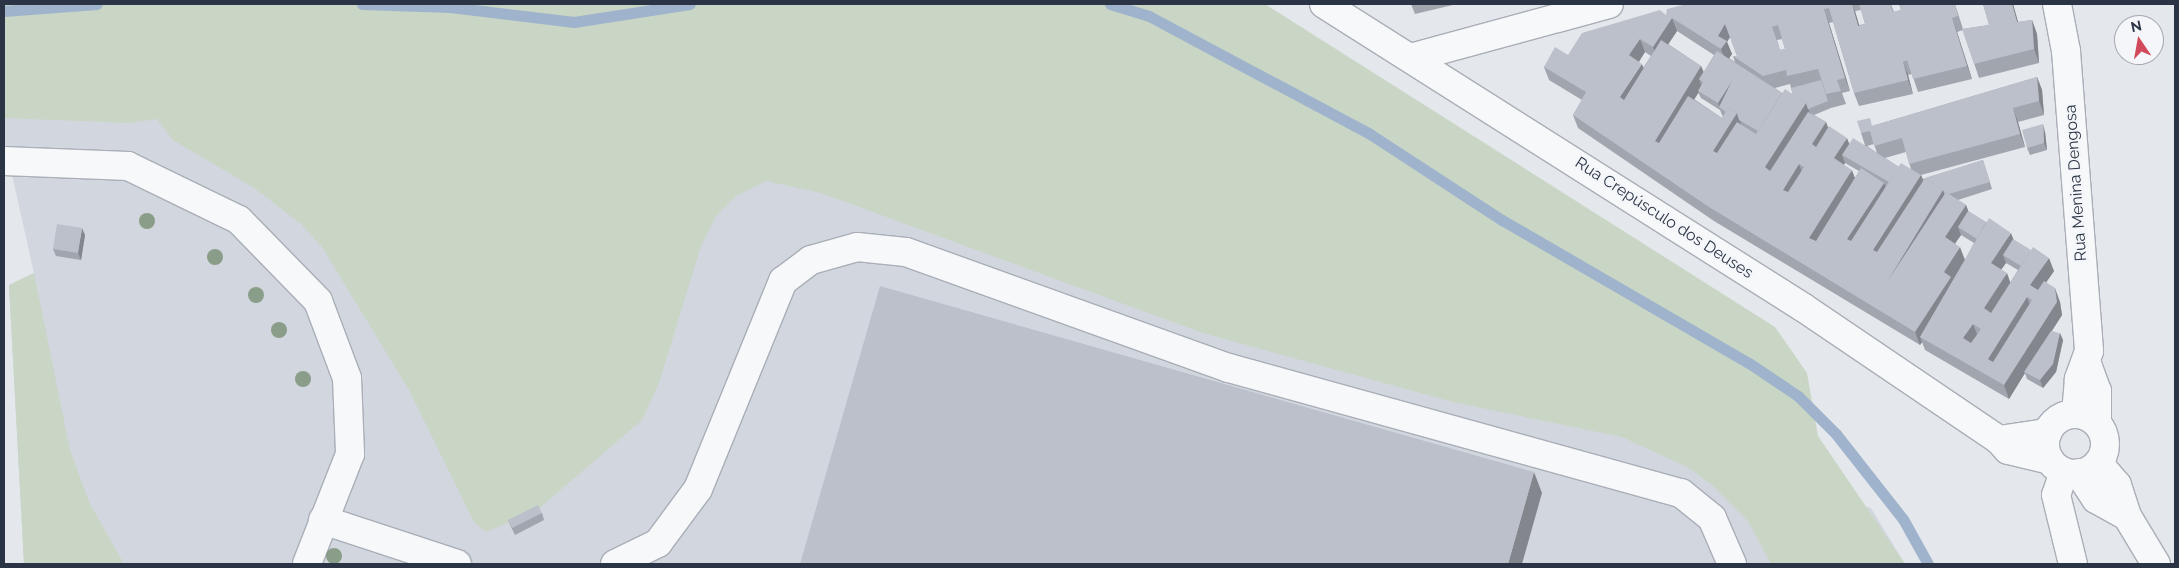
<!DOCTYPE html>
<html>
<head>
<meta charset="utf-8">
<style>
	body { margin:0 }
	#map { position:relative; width:2179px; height:568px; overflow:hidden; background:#e4e7ec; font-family:Raleway,sans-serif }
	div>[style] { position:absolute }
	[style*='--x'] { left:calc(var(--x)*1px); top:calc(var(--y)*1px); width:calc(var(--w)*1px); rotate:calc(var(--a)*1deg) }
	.built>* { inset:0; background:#d2d6de }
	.green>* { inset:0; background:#c9d6c5 }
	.stream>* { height:11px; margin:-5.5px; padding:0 5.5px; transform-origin:5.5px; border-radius:5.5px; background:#9fb4cc }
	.roads { filter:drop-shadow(1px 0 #a9aeb7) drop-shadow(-1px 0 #a9aeb7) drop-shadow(0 1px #a9aeb7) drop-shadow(0 -1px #a9aeb7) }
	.minor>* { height:28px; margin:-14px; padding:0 14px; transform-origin:14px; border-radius:14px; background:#f7f8fa }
	.minor>.ring { margin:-14px; padding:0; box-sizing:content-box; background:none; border:28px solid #f7f8fa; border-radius:50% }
	.trees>* { width:16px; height:16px; margin:-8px; border-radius:50%; background:#899d89 }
	.wall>* { inset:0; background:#a1a5ae }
	.shaded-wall>* { inset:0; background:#83868d }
	.building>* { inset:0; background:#bbc0ca }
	span { translate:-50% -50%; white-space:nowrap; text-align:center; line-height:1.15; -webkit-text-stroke:5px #f4f6f9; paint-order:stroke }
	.street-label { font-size:16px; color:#2b3445 }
	.frame { position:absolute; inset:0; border:5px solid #2b3445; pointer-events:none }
	.north { position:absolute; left:2114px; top:15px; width:50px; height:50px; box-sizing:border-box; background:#f4f6f9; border:1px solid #a4a8b1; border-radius:50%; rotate:348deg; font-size:14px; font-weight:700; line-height:20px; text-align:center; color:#2b3445 }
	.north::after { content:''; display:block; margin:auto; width:18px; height:22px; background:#d1495b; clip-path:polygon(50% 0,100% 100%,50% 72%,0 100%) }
</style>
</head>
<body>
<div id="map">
	<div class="built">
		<i style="clip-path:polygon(284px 18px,1871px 508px,1905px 564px,24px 564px,9px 285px,34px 273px,4px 139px,4px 35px)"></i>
	</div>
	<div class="green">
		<i style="clip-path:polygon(4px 4px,1265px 4px,1775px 327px,1807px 373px,1818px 436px,1905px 564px,1771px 564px,1748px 521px,1713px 486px,1687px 467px,1622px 437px,1453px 402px,1203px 333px,821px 193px,766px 181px,736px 196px,716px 216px,701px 246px,659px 383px,642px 420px,536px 511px,486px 532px,474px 522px,409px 390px,322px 247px,301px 224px,254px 188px,173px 140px,157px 119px,129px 123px,4px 118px)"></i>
		<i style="clip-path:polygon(34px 273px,70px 450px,89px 502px,124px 564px,24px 564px,9px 285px)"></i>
	</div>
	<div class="stream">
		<i style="--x:362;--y:4;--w:88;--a:2"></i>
		<i style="--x:450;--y:7;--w:125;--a:6.9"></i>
		<i style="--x:574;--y:22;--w:117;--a:-8.8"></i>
		<i style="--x:1110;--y:4;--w:41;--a:17.1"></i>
		<i style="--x:1149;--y:16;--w:251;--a:28.1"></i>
		<i style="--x:1370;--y:134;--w:158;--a:33.1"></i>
		<i style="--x:1502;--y:220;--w:285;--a:30.1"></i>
		<i style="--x:1749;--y:363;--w:59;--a:34"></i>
		<i style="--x:1798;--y:396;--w:54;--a:45"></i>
		<i style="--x:1836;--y:434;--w:108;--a:51.8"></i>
		<i style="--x:1903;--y:519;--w:51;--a:60.9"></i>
		<i style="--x:4;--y:11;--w:93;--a:-4.3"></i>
	</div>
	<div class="roads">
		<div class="minor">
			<i style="--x:1324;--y:4;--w:568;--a:32.35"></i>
			<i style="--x:1804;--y:308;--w:235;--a:34.1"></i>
			<i style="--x:1999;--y:440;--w:13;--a:48"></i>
			<i style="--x:2008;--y:450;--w:43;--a:13.4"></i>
			<i style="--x:2057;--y:4;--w:48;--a:79.2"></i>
			<i style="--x:2066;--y:51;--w:301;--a:85.6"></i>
			<i style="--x:2089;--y:351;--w:30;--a:110"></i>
			<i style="--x:2079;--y:379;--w:35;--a:95"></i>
			<i style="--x:1414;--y:57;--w:202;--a:-15.2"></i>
			<i style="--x:4;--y:161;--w:124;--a:2.3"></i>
			<i style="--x:128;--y:166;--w:123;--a:25.9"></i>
			<i style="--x:239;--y:220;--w:113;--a:45.7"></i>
			<i style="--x:318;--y:301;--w:82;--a:69.4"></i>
			<i style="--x:347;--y:378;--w:76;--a:87.7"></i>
			<i style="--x:350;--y:454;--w:118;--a:111.4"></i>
			<i style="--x:2087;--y:364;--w:29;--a:70"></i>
			<i style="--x:2097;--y:391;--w:32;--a:90"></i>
			<i class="ring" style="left:2045px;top:414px;width:32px;height:32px"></i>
			<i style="--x:1999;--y:440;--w:49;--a:-8.3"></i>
			<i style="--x:2098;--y:463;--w:29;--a:49"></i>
			<i style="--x:2117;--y:485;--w:33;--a:72"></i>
			<i style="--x:2127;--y:516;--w:56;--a:58.9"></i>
			<i style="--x:2064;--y:472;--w:24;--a:109"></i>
			<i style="--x:2056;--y:495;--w:71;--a:76.2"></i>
			<i style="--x:2079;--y:473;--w:31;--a:57"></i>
			<i style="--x:2096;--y:499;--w:35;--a:29"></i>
			<i style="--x:323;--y:520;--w:141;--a:18.2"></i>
			<i style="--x:615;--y:564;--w:48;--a:-26"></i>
			<i style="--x:658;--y:543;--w:67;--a:-53.5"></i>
			<i style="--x:698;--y:489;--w:225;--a:-67.8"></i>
			<i style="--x:783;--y:281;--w:35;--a:-37"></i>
			<i style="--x:811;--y:260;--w:48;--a:-15.8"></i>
			<i style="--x:857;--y:247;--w:49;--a:5.8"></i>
			<i style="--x:906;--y:252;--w:343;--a:19.8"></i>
			<i style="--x:1229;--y:368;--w:469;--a:15.5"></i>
			<i style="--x:1681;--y:493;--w:40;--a:39"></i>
			<i style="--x:1712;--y:518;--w:50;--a:66.5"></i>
		</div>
	</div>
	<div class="trees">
		<i style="left:147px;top:221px"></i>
		<i style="left:215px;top:257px"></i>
		<i style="left:256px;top:295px"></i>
		<i style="left:279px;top:330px"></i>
		<i style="left:303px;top:379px"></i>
		<i style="left:334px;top:556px"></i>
	</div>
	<div class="wall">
		<i style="clip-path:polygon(1411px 4px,1457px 4px,1415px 14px)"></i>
		<i style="clip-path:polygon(evenodd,1687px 4px,1891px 4px,1894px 12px,1901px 10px,1899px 4px,1955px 4px,1963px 29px,1989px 25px,1983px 4px,2013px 4px,2018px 22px,2032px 20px,2037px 34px,2039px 63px,1979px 78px,1963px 30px,1957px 32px,1972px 79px,1918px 92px,1912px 74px,1908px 75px,1913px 94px,1859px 106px,1854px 93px,1833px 22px,1829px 23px,1850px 91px,1842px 93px,1846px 104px,1831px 108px,1814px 115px,1826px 122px,1828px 128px,1850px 144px,1865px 145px,1861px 133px,1872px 126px,2037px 77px,2042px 90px,2044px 115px,2018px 122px,2025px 147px,1921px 175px,1923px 179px,1983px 160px,1992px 189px,1958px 200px,1966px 205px,1968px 211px,2013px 239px,2054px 271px,2046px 282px,2060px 302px,2062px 315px,2052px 331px,2063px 340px,2056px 372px,2043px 388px,2027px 379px,2025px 373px,2009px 399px,1925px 350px,1922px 342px,1920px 345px,1714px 221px,1578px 128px,1573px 115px,1582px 100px,1549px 80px,1544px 67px,1568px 55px,1666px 15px,1687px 4px,1861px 10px,1865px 24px,1859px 25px,1855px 11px,1861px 10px,1687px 4px,1677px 31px,1714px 55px,1704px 72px,1701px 66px,1668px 44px,1677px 31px,1687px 4px,1730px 37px,1737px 56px,1733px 56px,1735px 62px,1729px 58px,1732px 54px,1727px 42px,1730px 37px,1687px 4px,1782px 39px,1785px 49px,1780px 50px,1777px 40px,1782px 39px,1687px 4px,1645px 52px,1651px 56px,1643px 68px,1639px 62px,1645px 52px,1687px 4px,1790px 84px,1793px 95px,1782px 93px,1775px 88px,1790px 84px,1687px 4px,1698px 92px,1701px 98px,1720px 110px,1722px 115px,1723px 116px,1722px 118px,1694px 99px,1698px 92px,1687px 4px,1874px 144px,1877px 153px,1867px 146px,1874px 144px,1687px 4px,1906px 152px,1911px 169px,1899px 167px,1885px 158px,1906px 152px,1687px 4px,1845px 163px,1859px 171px,1855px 178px,1844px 165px,1845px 163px,1687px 4px,1961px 235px,1974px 243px,1965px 260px,1955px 243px,1961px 235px,1687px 4px,2006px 263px,2018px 270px,2010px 283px,2001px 269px,2006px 263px)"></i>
		<i style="clip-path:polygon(2045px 132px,2047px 150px,2030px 155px,2027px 148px)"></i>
		<i style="clip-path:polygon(85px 235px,81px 260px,56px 256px,53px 249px)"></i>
		<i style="clip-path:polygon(542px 513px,544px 520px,515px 535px,511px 527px,508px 520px)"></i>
	</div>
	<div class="shaded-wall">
		<i style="clip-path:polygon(1852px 4px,1855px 11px,1863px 39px,1858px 26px)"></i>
		<i style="clip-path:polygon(2012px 4px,2013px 4px,2022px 36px,2017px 22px)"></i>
		<i style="clip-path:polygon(1824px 9px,1829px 23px,1850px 91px,1845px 78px)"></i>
		<i style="clip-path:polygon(1672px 18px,1677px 31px,1658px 60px,1653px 47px)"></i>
		<i style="clip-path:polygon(1952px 18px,1957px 32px,1972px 79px,1967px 66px)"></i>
		<i style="clip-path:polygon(2032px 20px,2037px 34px,2039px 63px,2034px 49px)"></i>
		<i style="clip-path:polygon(1725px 24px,1730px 37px,1727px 42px,1732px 54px,1726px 63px,1721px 49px,1718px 36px)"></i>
		<i style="clip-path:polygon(1640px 39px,1645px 52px,1634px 69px,1629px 55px)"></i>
		<i style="clip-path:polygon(1903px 62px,1908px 75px,1913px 94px,1908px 80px)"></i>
		<i style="clip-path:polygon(1642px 64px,1647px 77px,1625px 111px,1620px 97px)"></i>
		<i style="clip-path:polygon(1701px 66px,1706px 79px,1699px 79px,1702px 87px,1660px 155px,1655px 141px)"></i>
		<i style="clip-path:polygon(2037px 77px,2042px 90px,2044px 115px,2039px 101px)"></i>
		<i style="clip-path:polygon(1732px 81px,1720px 108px,1718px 103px)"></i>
		<i style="clip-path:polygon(1806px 103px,1811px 116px,1770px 180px,1765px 167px)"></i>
		<i style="clip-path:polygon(2013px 108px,2018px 122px,2025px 147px,2020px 134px)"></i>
		<i style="clip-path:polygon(1737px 113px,1742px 127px,1718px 165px,1713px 151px)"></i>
		<i style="clip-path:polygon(1826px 122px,1831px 136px,1817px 158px,1812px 144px)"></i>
		<i style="clip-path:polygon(2043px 124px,2045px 132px,2047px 150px,2044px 143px)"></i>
		<i style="clip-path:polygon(1847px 138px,1852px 151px,1842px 155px,1845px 163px,1839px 172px,1834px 158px)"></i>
		<i style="clip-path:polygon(1799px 164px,1804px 178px,1788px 203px,1783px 190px)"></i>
		<i style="clip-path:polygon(1852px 170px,1857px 184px,1814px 251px,1809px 238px)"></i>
		<i style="clip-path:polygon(1921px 175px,1926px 189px,1878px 263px,1873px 250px)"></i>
		<i style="clip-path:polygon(1884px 183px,1889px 196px,1852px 253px,1847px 239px)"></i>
		<i style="clip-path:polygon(1943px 190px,1948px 204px,1887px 282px)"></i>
		<i style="clip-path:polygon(1966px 205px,1971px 218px,1958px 227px,1961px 235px,1950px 251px,1945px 237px)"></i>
		<i style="clip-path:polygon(82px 228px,85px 235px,81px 260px,78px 253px)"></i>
		<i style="clip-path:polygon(2011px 233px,2016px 246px,2003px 255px,2006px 263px,1996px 277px,1991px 263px)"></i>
		<i style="clip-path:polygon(1960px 247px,1965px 260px,1920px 337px,1922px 342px,1920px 345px,1915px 332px,1944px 272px)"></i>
		<i style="clip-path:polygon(2049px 258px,2054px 271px,2035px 299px,2030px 285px)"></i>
		<i style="clip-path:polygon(2007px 273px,2012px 287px,1989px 322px,1984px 308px)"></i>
		<i style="clip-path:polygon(2055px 288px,2060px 302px,2062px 315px,2025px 372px,2024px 372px,2025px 373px,2009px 399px,2004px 385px)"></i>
		<i style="clip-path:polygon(2027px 297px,2032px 311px,1993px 373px,1988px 359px)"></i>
		<i style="clip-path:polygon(1973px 324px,1978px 337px,1968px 352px,1963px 338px)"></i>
		<i style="clip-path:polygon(2060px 333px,2063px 340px,2056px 372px,2043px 388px,2040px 380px)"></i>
		<i style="clip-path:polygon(1534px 472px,1542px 493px,1522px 564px,1508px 564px)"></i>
	</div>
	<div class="building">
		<i style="clip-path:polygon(evenodd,1687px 4px,1852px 4px,1858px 26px,1865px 24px,1859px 4px,1890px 4px,1893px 12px,1901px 10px,1899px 4px,1955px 4px,1958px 16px,1952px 18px,1967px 66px,1913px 79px,1907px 60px,1903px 62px,1908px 80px,1854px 93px,1829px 8px,1824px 9px,1845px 78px,1837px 80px,1841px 91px,1826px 94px,1818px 69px,1787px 76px,1786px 70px,1763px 76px,1733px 56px,1737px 56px,1725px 24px,1718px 36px,1727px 41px,1721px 49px,1672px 18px,1653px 47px,1640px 39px,1629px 55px,1642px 64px,1620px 97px,1624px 100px,1661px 40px,1701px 66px,1655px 141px,1659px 143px,1688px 96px,1722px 118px,1728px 108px,1737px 113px,1713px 151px,1717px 153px,1737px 122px,1756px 134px,1785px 89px,1806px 103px,1765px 167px,1770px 171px,1808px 112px,1826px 122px,1812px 144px,1816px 147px,1829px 126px,1847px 138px,1834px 158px,1852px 170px,1809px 238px,1816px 241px,1861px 168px,1884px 183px,1847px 239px,1851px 241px,1901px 163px,1921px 175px,1873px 250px,1877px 252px,1925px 178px,1943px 190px,1887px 282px,1946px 192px,1966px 205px,1945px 237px,1960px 247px,1944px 272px,1951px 277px,1915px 332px,1709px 207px,1573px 115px,1586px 92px,1544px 67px,1555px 47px,1568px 55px,1582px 33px,1660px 10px,1666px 15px,1667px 9px,1687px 4px,1778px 25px,1785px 49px,1780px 50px,1772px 27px,1778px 25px,1687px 4px,1799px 164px,1804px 167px,1788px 192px,1783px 190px,1799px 164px)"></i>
		<i style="clip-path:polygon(1983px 4px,2012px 4px,2017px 22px,2032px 20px,2034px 49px,1974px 64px,1962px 29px,1989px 25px)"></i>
		<i style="clip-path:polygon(1717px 51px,1782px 93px,1758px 131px,1739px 120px,1737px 113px,1728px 108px,1726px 112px,1719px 107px,1732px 81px,1718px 103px,1698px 91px,1703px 82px,1699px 79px)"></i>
		<i style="clip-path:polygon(2037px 77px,2039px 101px,2013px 108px,2020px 134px,1909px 164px,1902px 138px,1874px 146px,1870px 131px,1861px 133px,1857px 121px,1870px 118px,1872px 126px)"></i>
		<i style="clip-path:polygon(1821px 80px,1828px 101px,1808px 109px,1806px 103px,1793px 95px,1791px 88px)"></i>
		<i style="clip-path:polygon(2043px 124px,2044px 143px,2027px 148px,2022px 130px)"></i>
		<i style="clip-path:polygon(1853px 138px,1899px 167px,1889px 182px,1842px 155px)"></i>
		<i style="clip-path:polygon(1983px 160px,1990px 182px,1949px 194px,1946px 192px,1945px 194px,1943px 190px,1925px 178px)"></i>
		<i style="clip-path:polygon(1968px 211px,1986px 222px,1977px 239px,1958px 227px)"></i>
		<i style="clip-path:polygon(evenodd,1989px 218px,2011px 233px,1991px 263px,2007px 273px,1984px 308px,1991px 313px,2033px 247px,2049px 258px,2030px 285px,2038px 290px,2044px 281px,2055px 288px,2057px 302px,2004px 385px,1920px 337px,1989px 218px,2027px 297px,2032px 300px,1993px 362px,1988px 359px,2027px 297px,1989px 218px,1973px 324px,1981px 329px,1971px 343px,1963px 338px,1973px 324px)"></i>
		<i style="clip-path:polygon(57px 224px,82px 228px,78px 253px,53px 249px)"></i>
		<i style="clip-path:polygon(2013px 239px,2031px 250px,2021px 266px,2003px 255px)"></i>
		<i style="clip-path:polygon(880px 286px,1534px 472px,1508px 564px,800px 564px)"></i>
		<i style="clip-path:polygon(2051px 331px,2060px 333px,2053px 364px,2040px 380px,2024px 372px)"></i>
		<i style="clip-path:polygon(538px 505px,542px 513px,512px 528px,508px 520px)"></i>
	</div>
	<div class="street-label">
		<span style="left:2076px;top:183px;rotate:-94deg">Rua Menina Dengosa</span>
		<span style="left:1664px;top:218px;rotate:33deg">Rua Crepúsculo dos Deuses</span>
	</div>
	<div class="frame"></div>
	<div class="north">N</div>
</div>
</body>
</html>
